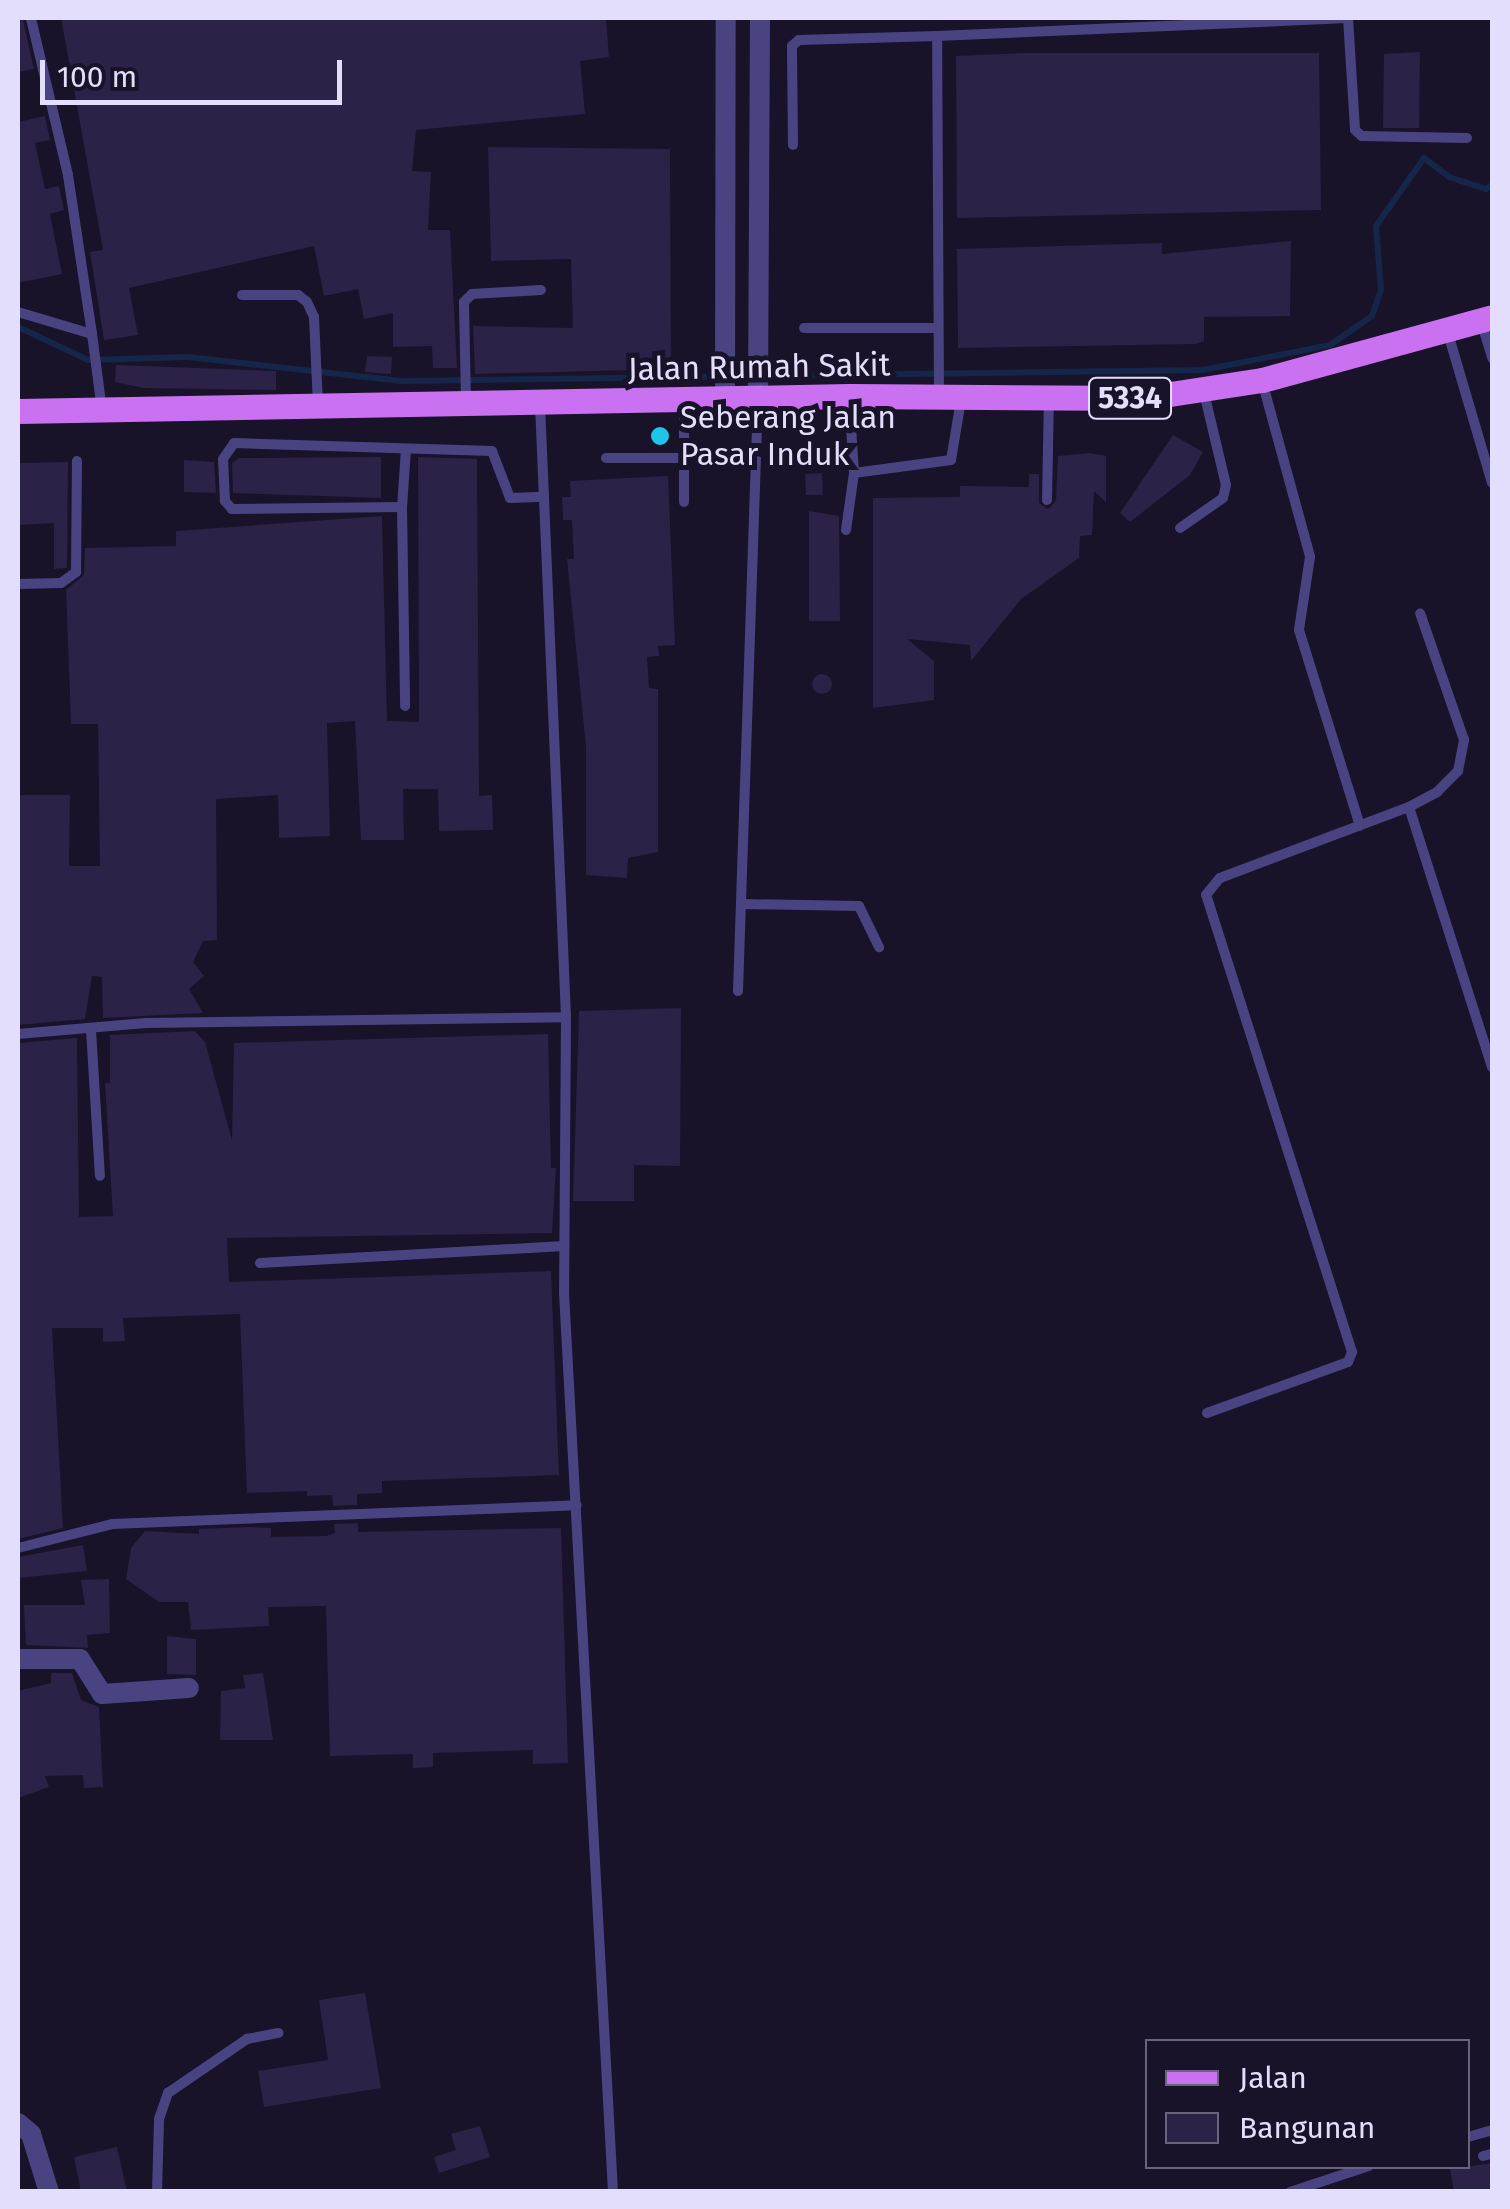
<!DOCTYPE html>
<html>
<head>
<meta charset="utf-8">
<style>
	body { margin:0 }
	#map { position:relative; width:1510px; height:2209px; overflow:hidden; background:#181328; font-family:"Fira Sans",sans-serif }
	div>[style] { position:absolute }
	[style*='--x'] { left:calc(var(--x)*1px); top:calc(var(--y)*1px); width:calc(var(--w)*1px); rotate:calc(var(--a)*1deg) }
	.stream>* { height:6px; margin:-3px; padding:0 3px; transform-origin:3px; border-radius:3px; background:#15264b }
	.building>* { inset:0; background:#2c2147 }
	.round { border-radius:50% }
	.service>* { height:10px; margin:-5px; padding:0 5px; transform-origin:5px; border-radius:5px; background:#4a4382 }
	.minor>* { height:20px; margin:-10px; padding:0 10px; transform-origin:10px; border-radius:10px; background:#4a4382 }
	.primary>* { height:25px; margin:-12.5px; padding:0 12.5px; transform-origin:12.5px; border-radius:12.5px; background:#c971f0 }
	.dots>* { width:28px; height:28px; translate:-50% -50%; box-sizing:border-box; border:5px solid #181328; border-radius:50% }
	span { translate:-50% -50%; white-space:nowrap; text-align:center; line-height:1.15; -webkit-text-stroke:10px #181328; paint-order:stroke }
	.shield-label span { padding:2px 8px; background:#181328; border:2px solid; border-radius:8px; -webkit-text-stroke-width:0 }
	.shield-label { font-size:30px; color:#e3defb; font-weight:700 }
	.street-label { font-size:32px; color:#e3defb }
	.poi-label { font-size:32px; color:#e3defb }
	.left { translate:0 -50%; text-align:left }
	.frame { position:absolute; inset:0; border:20px solid #e3defb; pointer-events:none }
	.legend { position:absolute; left:1145px; top:2039px; width:325px; height:130px; box-sizing:border-box; background:#181328; border:2px solid #69647c; margin:0; padding:12px 18px; list-style:none; font-size:30px; color:#e3defb }
	.legend li { display:flex; align-items:center; gap:20px; height:50px }
	.legend b { width:50px; border:2px solid #69647c }
	.scale { position:absolute; left:40px; top:60px; width:302px; height:45px; box-sizing:border-box; border:5px solid #e3defb; border-top:0; padding-left:12px; font-size:30px; line-height:35px; white-space:nowrap; color:#e3defb; -webkit-text-stroke:8px #181328; paint-order:stroke }
</style>
</head>
<body>
<div id="map">
	<div class="stream">
		<i style="--x:18;--y:327;--w:77;--a:25.2"></i>
		<i style="--x:88;--y:360;--w:100;--a:-1.7"></i>
		<i style="--x:188;--y:357;--w:215;--a:6.4"></i>
		<i style="--x:402;--y:381;--w:801;--a:-0.79"></i>
		<i style="--x:1203;--y:370;--w:129;--a:-11.1"></i>
		<i style="--x:1330;--y:345;--w:51;--a:-34.6"></i>
		<i style="--x:1372;--y:316;--w:28;--a:-71"></i>
		<i style="--x:1381;--y:290;--w:64;--a:-94.5"></i>
		<i style="--x:1376;--y:226;--w:83;--a:-54.8"></i>
		<i style="--x:1424;--y:158;--w:31;--a:37"></i>
		<i style="--x:1449;--y:177;--w:39;--a:18"></i>
		<i style="--x:1486;--y:189;--w:7;--a:-34"></i>
	</div>
	<div class="building">
		<i style="clip-path:polygon(61px 18px,606px 18px,609px 57px,580px 61px,585px 114px,416px 130px,412px 171px,431px 172px,428px 230px,450px 230px,457px 368px,433px 368px,432px 346px,393px 347px,393px 313px,364px 319px,358px 289px,324px 296px,314px 246px,129px 288px,138px 335px,104px 340px,90px 252px,103px 250px)"></i>
		<i style="clip-path:polygon(23px 20px,34px 69px,18px 72px,18px 21px)"></i>
		<i style="clip-path:polygon(1420px 52px,1419px 128px,1383px 128px,1384px 54px)"></i>
		<i style="clip-path:polygon(1023px 53px,1319px 53px,1321px 210px,957px 218px,956px 56px)"></i>
		<i style="clip-path:polygon(45px 116px,50px 140px,35px 143px,45px 189px,59px 186px,64px 210px,50px 214px,62px 274px,18px 283px,18px 122px)"></i>
		<i style="clip-path:polygon(488px 147px,670px 149px,671px 369px,475px 374px,473px 326px,573px 328px,571px 259px,491px 261px)"></i>
		<i style="clip-path:polygon(1291px 241px,1290px 316px,1204px 317px,1204px 341px,1195px 344px,958px 348px,957px 249px,1162px 243px,1162px 254px)"></i>
		<i style="clip-path:polygon(367px 356px,392px 357px,391px 374px,365px 372px)"></i>
		<i style="clip-path:polygon(116px 365px,276px 371px,276px 390px,143px 388px,115px 382px)"></i>
		<i style="clip-path:polygon(1173px 435px,1203px 452px,1190px 475px,1130px 522px,1120px 513px)"></i>
		<i style="clip-path:polygon(1090px 453px,1106px 456px,1106px 502px,1094px 491px,1092px 535px,1080px 536px,1079px 558px,1021px 599px,971px 661px,970px 645px,907px 639px,934px 661px,934px 700px,873px 708px,873px 498px,960px 497px,960px 486px,1029px 487px,1029px 474px,1039px 474px,1039px 503px,1048px 509px,1056px 501px,1058px 456px)"></i>
		<i style="clip-path:polygon(381px 457px,381px 498px,233px 493px,232px 463px,239px 458px)"></i>
		<i style="clip-path:polygon(418px 457px,477px 459px,479px 796px,492px 795px,493px 830px,439px 831px,438px 789px,403px 789px,404px 840px,361px 840px,355px 721px,327px 723px,330px 836px,279px 838px,278px 795px,216px 799px,217px 940px,203px 941px,193px 962px,204px 976px,189px 989px,203px 1013px,103px 1018px,102px 977px,92px 976px,85px 1019px,18px 1025px,18px 795px,70px 795px,69px 866px,100px 866px,98px 724px,71px 724px,66px 590px,84px 575px,85px 548px,176px 546px,176px 531px,382px 516px,387px 721px,419px 722px)"></i>
		<i style="clip-path:polygon(184px 460px,214px 462px,216px 493px,184px 492px)"></i>
		<i style="clip-path:polygon(68px 462px,67px 568px,54px 569px,54px 523px,18px 525px,18px 463px)"></i>
		<i style="clip-path:polygon(822px 473px,823px 495px,806px 495px,805px 474px)"></i>
		<i style="clip-path:polygon(668px 476px,675px 645px,658px 646px,659px 656px,647px 657px,649px 688px,658px 689px,658px 852px,628px 858px,627px 878px,586px 875px,586px 747px,567px 559px,574px 559px,572px 520px,563px 520px,562px 497px,571px 497px,570px 481px)"></i>
		<i style="clip-path:polygon(809px 511px,839px 516px,840px 621px,809px 621px)"></i>
		<i class="round" style="left:812px;top:674px;width:20px;height:20px"></i>
		<i style="clip-path:polygon(681px 1008px,680px 1166px,634px 1165px,634px 1201px,573px 1201px,579px 1011px)"></i>
		<i style="clip-path:polygon(195px 1031px,205px 1042px,232px 1140px,234px 1043px,548px 1034px,551px 1168px,556px 1168px,552px 1233px,227px 1238px,229px 1282px,551px 1271px,559px 1475px,382px 1481px,382px 1493px,357px 1494px,357px 1505px,333px 1506px,332px 1495px,307px 1496px,307px 1491px,247px 1493px,240px 1314px,123px 1318px,125px 1341px,103px 1342px,103px 1328px,52px 1328px,63px 1528px,18px 1539px,18px 1043px,77px 1038px,79px 1217px,113px 1216px,105px 1083px,110px 1083px,110px 1035px)"></i>
		<i style="clip-path:polygon(358px 1523px,358px 1532px,561px 1528px,568px 1763px,533px 1764px,533px 1750px,433px 1753px,433px 1767px,413px 1768px,413px 1754px,330px 1756px,326px 1606px,268px 1607px,269px 1626px,191px 1630px,188px 1602px,159px 1602px,126px 1579px,131px 1548px,145px 1531px,199px 1534px,199px 1529px,248px 1527px,271px 1528px,271px 1537px,326px 1536px,335px 1533px,334px 1524px)"></i>
		<i style="clip-path:polygon(83px 1545px,87px 1571px,18px 1578px,18px 1557px)"></i>
		<i style="clip-path:polygon(109px 1579px,110px 1633px,87px 1635px,88px 1648px,26px 1645px,24px 1605px,85px 1605px,81px 1580px)"></i>
		<i style="clip-path:polygon(167px 1636px,196px 1639px,196px 1675px,167px 1674px)"></i>
		<i style="clip-path:polygon(51px 1673px,72px 1673px,81px 1700px,99px 1707px,103px 1787px,84px 1788px,83px 1775px,45px 1776px,49px 1787px,18px 1798px,18px 1691px,51px 1683px)"></i>
		<i style="clip-path:polygon(263px 1673px,273px 1740px,220px 1740px,221px 1691px,245px 1688px,243px 1675px)"></i>
		<i style="clip-path:polygon(365px 1993px,381px 2088px,264px 2107px,258px 2071px,328px 2060px,319px 2000px)"></i>
		<i style="clip-path:polygon(480px 2126px,490px 2157px,439px 2173px,434px 2157px,456px 2150px,451px 2134px)"></i>
		<i style="clip-path:polygon(117px 2147px,127px 2192px,81px 2192px,74px 2157px)"></i>
		<i style="clip-path:polygon(1492px 2163px,1492px 2192px,1454px 2192px,1450px 2169px)"></i>
	</div>
	<div class="service">
		<i style="--x:1348;--y:18;--w:112;--a:86.4"></i>
		<i style="--x:1355;--y:130;--w:9;--a:41"></i>
		<i style="--x:1362;--y:136;--w:105;--a:1.1"></i>
		<i style="--x:793;--y:145;--w:99;--a:-90.6"></i>
		<i style="--x:792;--y:46;--w:9;--a:-41"></i>
		<i style="--x:799;--y:40;--w:138;--a:-1.7"></i>
		<i style="--x:242;--y:295;--w:56;--a:0"></i>
		<i style="--x:298;--y:295;--w:11;--a:38"></i>
		<i style="--x:307;--y:302;--w:17;--a:65"></i>
		<i style="--x:314;--y:317;--w:89;--a:87.4"></i>
		<i style="--x:18;--y:312;--w:77;--a:16.6"></i>
		<i style="--x:92;--y:334;--w:161;--a:-98.6"></i>
		<i style="--x:68;--y:175;--w:161;--a:-103.3"></i>
		<i style="--x:1481;--y:321;--w:39;--a:73"></i>
		<i style="--x:804;--y:328;--w:134;--a:0"></i>
		<i style="--x:1447;--y:330;--w:159;--a:73.6"></i>
		<i style="--x:92;--y:334;--w:77;--a:82.5"></i>
		<i style="--x:1262;--y:381;--w:182;--a:74.7"></i>
		<i style="--x:1310;--y:557;--w:74;--a:98.6"></i>
		<i style="--x:1299;--y:630;--w:205;--a:72.7"></i>
		<i style="--x:939;--y:394;--w:358;--a:-90.3"></i>
		<i style="--x:937;--y:36;--w:405;--a:-2.5"></i>
		<i style="--x:849;--y:397;--w:76;--a:86.2"></i>
		<i style="--x:466;--y:400;--w:98;--a:-91.2"></i>
		<i style="--x:464;--y:302;--w:11;--a:-45"></i>
		<i style="--x:472;--y:294;--w:69;--a:-3.3"></i>
		<i style="--x:684;--y:403;--w:99;--a:90"></i>
		<i style="--x:406;--y:449;--w:58;--a:93.9"></i>
		<i style="--x:402;--y:507;--w:170;--a:179.3"></i>
		<i style="--x:232;--y:509;--w:11;--a:-131"></i>
		<i style="--x:225;--y:501;--w:42;--a:-92.7"></i>
		<i style="--x:223;--y:459;--w:19;--a:-55"></i>
		<i style="--x:234;--y:443;--w:258;--a:1.8"></i>
		<i style="--x:492;--y:451;--w:50;--a:69"></i>
		<i style="--x:510;--y:498;--w:34;--a:-2"></i>
		<i style="--x:606;--y:458;--w:79;--a:0"></i>
		<i style="--x:1047;--y:500;--w:101;--a:-88.9"></i>
		<i style="--x:402;--y:507;--w:199;--a:89.1"></i>
		<i style="--x:1180;--y:528;--w:52;--a:-34.9"></i>
		<i style="--x:1223;--y:498;--w:13;--a:-77"></i>
		<i style="--x:1226;--y:485;--w:95;--a:-103.4"></i>
		<i style="--x:846;--y:530;--w:58;--a:-82"></i>
		<i style="--x:854;--y:473;--w:98;--a:-7.6"></i>
		<i style="--x:951;--y:460;--w:61;--a:-80.5"></i>
		<i style="--x:18;--y:584;--w:43;--a:-1.3"></i>
		<i style="--x:61;--y:583;--w:19;--a:-36"></i>
		<i style="--x:76;--y:572;--w:111;--a:-89.5"></i>
		<i style="--x:1409;--y:807;--w:273;--a:72.3"></i>
		<i style="--x:742;--y:904;--w:117;--a:1"></i>
		<i style="--x:859;--y:906;--w:46;--a:64"></i>
		<i style="--x:738;--y:991;--w:592;--a:-88.07"></i>
		<i style="--x:566;--y:1017;--w:276;--a:90.4"></i>
		<i style="--x:564;--y:1293;--w:900;--a:86.88"></i>
		<i style="--x:91;--y:1030;--w:146;--a:86.5"></i>
		<i style="--x:18;--y:1034;--w:128;--a:-4.9"></i>
		<i style="--x:146;--y:1023;--w:420;--a:-0.8"></i>
		<i style="--x:566;--y:1017;--w:613;--a:-92.43"></i>
		<i style="--x:260;--y:1263;--w:304;--a:-3.2"></i>
		<i style="--x:1207;--y:1413;--w:150;--a:-19.9"></i>
		<i style="--x:1348;--y:1362;--w:11;--a:-68"></i>
		<i style="--x:1352;--y:1352;--w:480;--a:-107.7"></i>
		<i style="--x:1206;--y:895;--w:22;--a:-51"></i>
		<i style="--x:1220;--y:878;--w:202;--a:-20.6"></i>
		<i style="--x:1409;--y:807;--w:32;--a:-28"></i>
		<i style="--x:1437;--y:792;--w:30;--a:-45"></i>
		<i style="--x:1458;--y:771;--w:32;--a:-79"></i>
		<i style="--x:1464;--y:740;--w:134;--a:-109.1"></i>
		<i style="--x:18;--y:1548;--w:97;--a:-14.3"></i>
		<i style="--x:112;--y:1524;--w:465;--a:-2.3"></i>
		<i style="--x:1468;--y:2137;--w:25;--a:-16"></i>
		<i style="--x:1483;--y:2156;--w:9;--a:-13"></i>
		<i style="--x:157;--y:2192;--w:73;--a:-88.4"></i>
		<i style="--x:159;--y:2119;--w:28;--a:-71"></i>
		<i style="--x:168;--y:2093;--w:96;--a:-34.4"></i>
		<i style="--x:247;--y:2039;--w:32;--a:-11"></i>
		<i style="--x:1290;--y:2192;--w:83;--a:-18.2"></i>
	</div>
	<div class="minor">
		<i style="--x:758;--y:399;--w:381;--a:-89.7"></i>
		<i style="--x:725;--y:402;--w:384;--a:-89.9"></i>
		<i style="--x:18;--y:1659;--w:62;--a:0"></i>
		<i style="--x:80;--y:1659;--w:41;--a:57.8"></i>
		<i style="--x:102;--y:1694;--w:87;--a:-3.9"></i>
		<i style="--x:18;--y:2123;--w:17;--a:40"></i>
		<i style="--x:31;--y:2134;--w:61;--a:72.8"></i>
	</div>
	<div class="primary">
		<i style="--x:18;--y:411;--w:831;--a:-1.03"></i>
		<i style="--x:849;--y:396;--w:295;--a:0.4"></i>
		<i style="--x:1144;--y:398;--w:119;--a:-8.7"></i>
		<i style="--x:1262;--y:380;--w:238;--a:-15.3"></i>
	</div>
	<div class="dots">
		<i style="left:660px;top:436px;background:#1fc5e7"></i>
	</div>
	<div class="shield-label">
		<span style="left:1130px;top:398px">5334</span>
	</div>
	<div class="street-label">
		<span style="left:759px;top:367px;rotate:-1deg">Jalan Rumah Sakit</span>
	</div>
	<div class="poi-label">
		<span class="left" style="left:680px;top:436px">Seberang Jalan<br>Pasar Induk</span>
	</div>
	<div class="frame"></div>
	<ul class="legend">
	<li><b style="height:12px;background:#c971f0"></b>Jalan</li>
	<li><b style="height:28px;background:#2c2147"></b>Bangunan</li>
	</ul>
	<div class="scale">100 m</div>
</div>
</body>
</html>
